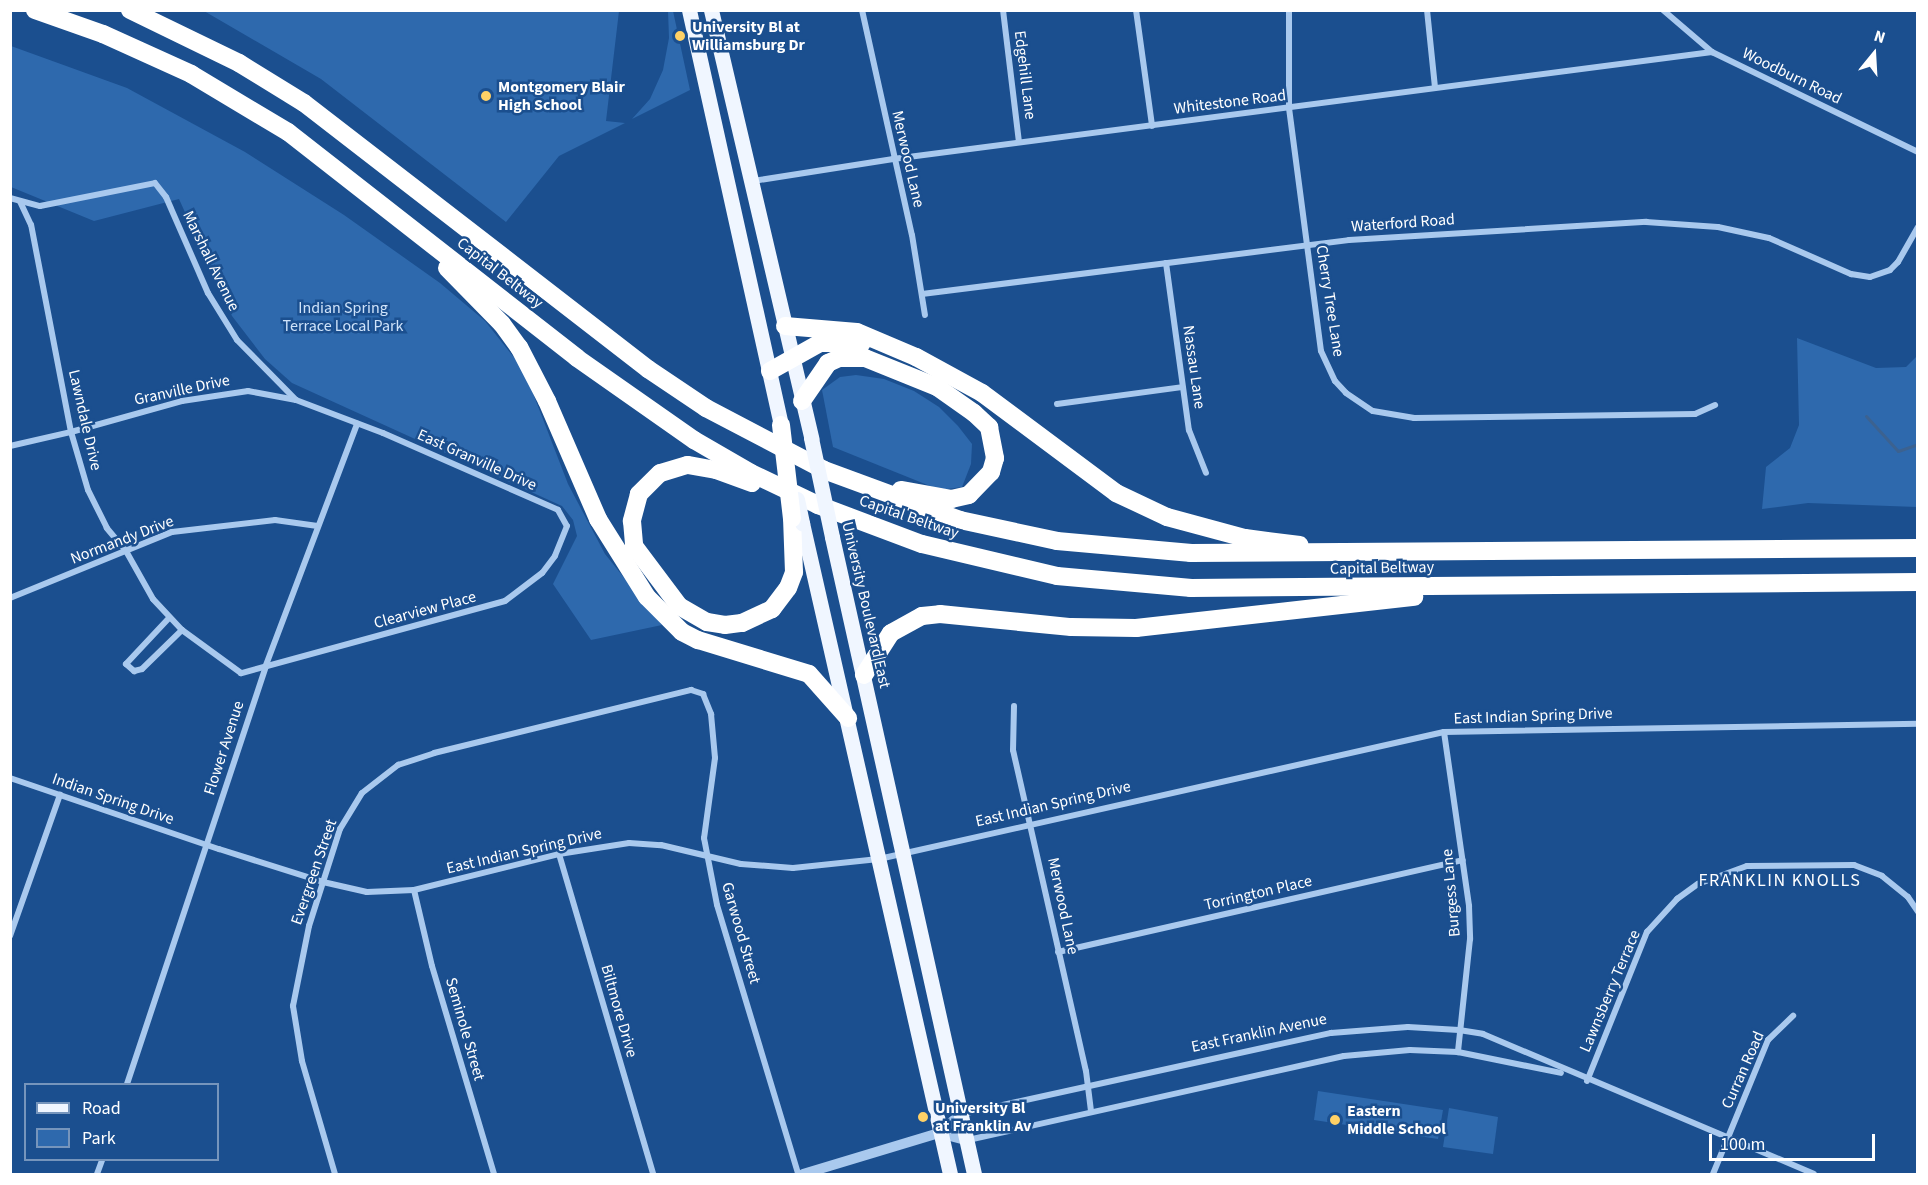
<!DOCTYPE html>
<html>
<head>
<meta charset="utf-8">
<style>
	body { margin:0 }
	#map { position:relative; width:1928px; height:1185px; overflow:hidden; background:#1b4f8f; font-family:"Source Sans 3",sans-serif }
	div>[style] { position:absolute }
	[style*='--x'] { left:calc(var(--x)*1px); top:calc(var(--y)*1px); width:calc(var(--w)*1px); rotate:calc(var(--a)*1deg) }
	.green>* { inset:0; background:#2e69ad }
	.stream>* { height:3px; margin:-1.5px; padding:0 1.5px; transform-origin:1.5px; border-radius:1.5px; background:#3c6290 }
	.minor>* { height:6px; margin:-3px; padding:0 3px; transform-origin:3px; border-radius:3px; background:#a9c9ee }
	.tertiary>* { height:10px; margin:-5px; padding:0 5px; transform-origin:5px; border-radius:5px; background:#a9c9ee }
	.primary>* { height:15px; margin:-7.5px; padding:0 7.5px; transform-origin:7.5px; border-radius:7.5px; background:#f0f6ff }
	.motorway>* { height:18px; margin:-9px; padding:0 9px; transform-origin:9px; border-radius:9px; background:#fff }
	.primary-bridge>* { height:15px; margin:-7.5px; padding:0 7.5px; transform-origin:7.5px; border-radius:7.5px; background:#f0f6ff }
	.motorway-bridge>* { height:18px; margin:-9px; padding:0 9px; transform-origin:9px; border-radius:9px; background:#fff }
	.dots>* { width:16px; height:16px; translate:-50% -50%; box-sizing:border-box; border:3px solid #1b4f8f; border-radius:50% }
	span { translate:-50% -50%; white-space:nowrap; text-align:center; line-height:1.15; -webkit-text-stroke:5px #1b4f8f; paint-order:stroke }
	.poi-label { font-size:16px; color:#fff; font-weight:700 }
	.left { translate:0 -50%; text-align:left }
	.street-label { font-size:16px; color:#fff }
	.park-label { font-size:16px; color:#cfe3fa }
	.neighbourhood-label { font-size:18px; color:#fff; letter-spacing:1.5px }
	.frame { position:absolute; inset:0; border:12px solid #fff; pointer-events:none }
	.legend { position:absolute; left:24px; top:1083px; width:195px; height:78px; box-sizing:border-box; background:#1b4f8f; border:2px solid #7695bc; margin:0; padding:8px 10px; list-style:none; font-size:18px; color:#fff }
	.legend li { display:flex; align-items:center; gap:12px; height:30px }
	.legend b { width:30px; border:2px solid #7695bc }
	.north { position:absolute; left:1844px; top:24px; width:60px; height:60px; -webkit-text-stroke:4px #1b4f8f; paint-order:stroke; rotate:18deg; font-size:16px; font-weight:700; line-height:24px; text-align:center; color:#fff }
	.north::after { content:''; display:block; margin:auto; width:21px; height:27px; background:#fff; clip-path:polygon(50% 0,100% 100%,50% 72%,0 100%) }
	.scale { position:absolute; left:1709px; top:1134px; width:166px; height:27px; box-sizing:border-box; border:3px solid #fff; border-top:0; padding-left:8px; font-size:18px; line-height:21px; white-space:nowrap; color:#fff; -webkit-text-stroke:4px #1b4f8f; paint-order:stroke }
</style>
</head>
<body>
<div id="map">
	<div class="green">
		<i style="clip-path:polygon(204px 11px,619px 11px,606px 121px,625px 123px,559px 156px,506px 222px,321px 79px)"></i>
		<i style="clip-path:polygon(668px 11px,673px 11px,690px 90px,632px 119px,650px 99px,663px 70px,669px 38px)"></i>
		<i style="clip-path:polygon(11px 46px,127px 88px,245px 152px,344px 215px,440px 283px,485px 321px,524px 370px,568px 484px,605px 554px,662px 625px,591px 640px,553px 584px,577px 536px,573px 520px,562px 506px,292px 383px,265px 359px,232px 316px,179px 199px,94px 221px,11px 187px)"></i>
		<i style="clip-path:polygon(1797px 338px,1876px 368px,1906px 367px,1917px 356px,1917px 507px,1808px 503px,1762px 509px,1766px 467px,1790px 448px,1799px 425px)"></i>
		<i style="clip-path:polygon(856px 375px,884px 379px,914px 391px,939px 407px,958px 426px,972px 444px,971px 464px,962px 487px,940px 490px,833px 447px,822px 390px,840px 377px)"></i>
		<i style="clip-path:polygon(1318px 1091px,1443px 1110px,1438px 1139px,1314px 1120px)"></i>
		<i style="clip-path:polygon(1449px 1108px,1498px 1117px,1493px 1154px,1443px 1147px)"></i>
	</div>
	<div class="stream">
		<i style="--x:1866;--y:416;--w:47;--a:47.6"></i>
		<i style="--x:1898;--y:451;--w:21;--a:-19"></i>
	</div>
	<div class="minor">
		<i style="--x:862;--y:10;--w:230;--a:77.5"></i>
		<i style="--x:912;--y:235;--w:81;--a:80.8"></i>
		<i style="--x:1003;--y:10;--w:133;--a:83.1"></i>
		<i style="--x:1136;--y:10;--w:117;--a:82.1"></i>
		<i style="--x:1289;--y:10;--w:98;--a:90"></i>
		<i style="--x:1289;--y:108;--w:245;--a:82.5"></i>
		<i style="--x:1321;--y:351;--w:33;--a:65"></i>
		<i style="--x:1335;--y:381;--w:16;--a:47"></i>
		<i style="--x:1346;--y:393;--w:32;--a:34"></i>
		<i style="--x:1373;--y:411;--w:42;--a:9.7"></i>
		<i style="--x:1414;--y:418;--w:281;--a:-0.8"></i>
		<i style="--x:1695;--y:414;--w:22;--a:-24"></i>
		<i style="--x:1427;--y:10;--w:78;--a:84.1"></i>
		<i style="--x:1663;--y:10;--w:65;--a:40.6"></i>
		<i style="--x:1712;--y:52;--w:229;--a:25.9"></i>
		<i style="--x:753;--y:181;--w:142;--a:-8.9"></i>
		<i style="--x:893;--y:159;--w:826;--a:-7.44"></i>
		<i style="--x:10;--y:198;--w:31;--a:15"></i>
		<i style="--x:40;--y:206;--w:117;--a:-11.3"></i>
		<i style="--x:155;--y:183;--w:18;--a:52"></i>
		<i style="--x:166;--y:197;--w:105;--a:66.4"></i>
		<i style="--x:208;--y:293;--w:55;--a:58.3"></i>
		<i style="--x:237;--y:340;--w:84;--a:45.5"></i>
		<i style="--x:1166;--y:263;--w:169;--a:82.2"></i>
		<i style="--x:1189;--y:430;--w:46;--a:68.4"></i>
		<i style="--x:922;--y:294;--w:430;--a:-7.2"></i>
		<i style="--x:1349;--y:240;--w:298;--a:-3.5"></i>
		<i style="--x:1646;--y:222;--w:72;--a:4"></i>
		<i style="--x:1718;--y:227;--w:52;--a:12.2"></i>
		<i style="--x:1769;--y:238;--w:90;--a:23.7"></i>
		<i style="--x:1851;--y:274;--w:19;--a:9"></i>
		<i style="--x:1870;--y:277;--w:21;--a:-19"></i>
		<i style="--x:1890;--y:270;--w:11;--a:-45"></i>
		<i style="--x:1898;--y:262;--w:40;--a:-60.3"></i>
		<i style="--x:1057;--y:404;--w:126;--a:-7.7"></i>
		<i style="--x:10;--y:446;--w:63;--a:-12.9"></i>
		<i style="--x:71;--y:432;--w:115;--a:-15.6"></i>
		<i style="--x:182;--y:401;--w:67;--a:-8.6"></i>
		<i style="--x:248;--y:391;--w:49;--a:10.6"></i>
		<i style="--x:296;--y:400;--w:93;--a:20.8"></i>
		<i style="--x:383;--y:433;--w:191;--a:23.7"></i>
		<i style="--x:558;--y:510;--w:18;--a:61"></i>
		<i style="--x:567;--y:526;--w:32;--a:112"></i>
		<i style="--x:555;--y:556;--w:21;--a:127"></i>
		<i style="--x:542;--y:573;--w:46;--a:142.9"></i>
		<i style="--x:505;--y:601;--w:274;--a:164.7"></i>
		<i style="--x:241;--y:673;--w:73;--a:-143.9"></i>
		<i style="--x:182;--y:630;--w:42;--a:-133.1"></i>
		<i style="--x:153;--y:599;--w:55;--a:-119.4"></i>
		<i style="--x:126;--y:551;--w:30;--a:-130"></i>
		<i style="--x:107;--y:528;--w:42;--a:-116.6"></i>
		<i style="--x:88;--y:490;--w:60;--a:-106.3"></i>
		<i style="--x:71;--y:432;--w:211;--a:-100.9"></i>
		<i style="--x:31;--y:225;--w:26;--a:-115"></i>
		<i style="--x:10;--y:598;--w:175;--a:-22.2"></i>
		<i style="--x:172;--y:532;--w:104;--a:-6.6"></i>
		<i style="--x:275;--y:520;--w:43;--a:7.9"></i>
		<i style="--x:169;--y:618;--w:63;--a:133.1"></i>
		<i style="--x:126;--y:664;--w:11;--a:41"></i>
		<i style="--x:134;--y:671;--w:8;--a:-14"></i>
		<i style="--x:142;--y:669;--w:56;--a:-44.3"></i>
		<i style="--x:1014;--y:706;--w:44;--a:91.3"></i>
		<i style="--x:1013;--y:750;--w:329;--a:77.2"></i>
		<i style="--x:1086;--y:1071;--w:40;--a:82.9"></i>
		<i style="--x:1444;--y:732;--w:176;--a:81.8"></i>
		<i style="--x:1469;--y:906;--w:33;--a:88"></i>
		<i style="--x:1470;--y:939;--w:114;--a:96.1"></i>
		<i style="--x:10;--y:778;--w:221;--a:18.8"></i>
		<i style="--x:219;--y:849;--w:109;--a:17.6"></i>
		<i style="--x:323;--y:882;--w:45;--a:12.8"></i>
		<i style="--x:367;--y:892;--w:47;--a:-2.4"></i>
		<i style="--x:414;--y:890;--w:149;--a:-13.9"></i>
		<i style="--x:559;--y:854;--w:71;--a:-8.9"></i>
		<i style="--x:629;--y:843;--w:32;--a:4"></i>
		<i style="--x:661;--y:845;--w:82;--a:13.4"></i>
		<i style="--x:741;--y:864;--w:52;--a:4.4"></i>
		<i style="--x:793;--y:868;--w:86;--a:-6"></i>
		<i style="--x:879;--y:859;--w:579;--a:-12.67"></i>
		<i style="--x:1444;--y:732;--w:474;--a:-1"></i>
		<i style="--x:559;--y:854;--w:334;--a:73.6"></i>
		<i style="--x:414;--y:890;--w:78;--a:76.7"></i>
		<i style="--x:432;--y:966;--w:217;--a:73.4"></i>
		<i style="--x:10;--y:936;--w:150;--a:-70.5"></i>
		<i style="--x:1058;--y:952;--w:415;--a:-12.8"></i>
		<i style="--x:1587;--y:1081;--w:161;--a:-68.1"></i>
		<i style="--x:1647;--y:932;--w:45;--a:-47.7"></i>
		<i style="--x:1677;--y:899;--w:26;--a:-36"></i>
		<i style="--x:1698;--y:884;--w:52;--a:-20.2"></i>
		<i style="--x:1747;--y:866;--w:107;--a:-0.5"></i>
		<i style="--x:1854;--y:865;--w:30;--a:21"></i>
		<i style="--x:1882;--y:876;--w:33;--a:39"></i>
		<i style="--x:1908;--y:897;--w:18;--a:56"></i>
		<i style="--x:127;--y:1084;--w:441;--a:-71.6"></i>
		<i style="--x:266;--y:665;--w:258;--a:-69.3"></i>
		<i style="--x:962;--y:1114;--w:378;--a:-12.4"></i>
		<i style="--x:1331;--y:1033;--w:77;--a:-4.5"></i>
		<i style="--x:1408;--y:1027;--w:51;--a:3.4"></i>
		<i style="--x:1459;--y:1030;--w:24;--a:9"></i>
		<i style="--x:1483;--y:1034;--w:359;--a:22.9"></i>
		<i style="--x:968;--y:1140;--w:385;--a:-12.6"></i>
		<i style="--x:1344;--y:1056;--w:66;--a:-5.2"></i>
		<i style="--x:1410;--y:1050;--w:48;--a:2.4"></i>
		<i style="--x:1458;--y:1052;--w:105;--a:11.5"></i>
		<i style="--x:97;--y:1174;--w:15;--a:-70"></i>
		<i style="--x:335;--y:1174;--w:118;--a:-106.3"></i>
		<i style="--x:302;--y:1061;--w:56;--a:-99.3"></i>
		<i style="--x:293;--y:1006;--w:82;--a:-78.7"></i>
		<i style="--x:309;--y:926;--w:102;--a:-72.3"></i>
		<i style="--x:340;--y:829;--w:42;--a:-58.6"></i>
		<i style="--x:362;--y:793;--w:46;--a:-37.9"></i>
		<i style="--x:398;--y:765;--w:38;--a:-18"></i>
		<i style="--x:434;--y:753;--w:265;--a:-13.8"></i>
		<i style="--x:691;--y:690;--w:13;--a:18"></i>
		<i style="--x:703;--y:694;--w:22;--a:68"></i>
		<i style="--x:711;--y:714;--w:44;--a:84.8"></i>
		<i style="--x:715;--y:758;--w:81;--a:97.8"></i>
		<i style="--x:704;--y:838;--w:68;--a:79"></i>
		<i style="--x:717;--y:905;--w:281;--a:73.2"></i>
		<i style="--x:1713;--y:1174;--w:145;--a:-67.7"></i>
		<i style="--x:1768;--y:1040;--w:35;--a:-44"></i>
	</div>
	<div class="tertiary">
		<i style="--x:939;--y:1133;--w:28;--a:15"></i>
		<i style="--x:803;--y:1174;--w:142;--a:-16.8"></i>
		<i style="--x:939;--y:1133;--w:29;--a:-41"></i>
	</div>
	<div class="primary">
		<i style="--x:689;--y:10;--w:425;--a:77.5"></i>
		<i style="--x:711;--y:10;--w:440;--a:76.8"></i>
		<i style="--x:802;--y:523;--w:668;--a:77.19"></i>
		<i style="--x:832;--y:537;--w:653;--a:77.43"></i>
	</div>
	<div class="motorway">
		<i style="--x:35;--y:10;--w:72;--a:19.4"></i>
		<i style="--x:103;--y:34;--w:97;--a:24.4"></i>
		<i style="--x:191;--y:74;--w:113;--a:30.9"></i>
		<i style="--x:288;--y:132;--w:367;--a:38"></i>
		<i style="--x:577;--y:358;--w:143;--a:35"></i>
		<i style="--x:694;--y:440;--w:66;--a:30.1"></i>
		<i style="--x:751;--y:473;--w:74;--a:25.5"></i>
		<i style="--x:818;--y:505;--w:111;--a:20.6"></i>
		<i style="--x:922;--y:544;--w:139;--a:13.3"></i>
		<i style="--x:1057;--y:576;--w:135;--a:5.1"></i>
		<i style="--x:1191;--y:588;--w:727;--a:-0.47"></i>
		<i style="--x:130;--y:10;--w:121;--a:25.9"></i>
		<i style="--x:239;--y:63;--w:76;--a:31.6"></i>
		<i style="--x:304;--y:103;--w:435;--a:37.7"></i>
		<i style="--x:648;--y:369;--w:70;--a:33.9"></i>
		<i style="--x:706;--y:408;--w:133;--a:27.7"></i>
		<i style="--x:824;--y:470;--w:145;--a:20.2"></i>
		<i style="--x:960;--y:520;--w:99;--a:12.2"></i>
		<i style="--x:1057;--y:541;--w:135;--a:5.1"></i>
		<i style="--x:1191;--y:553;--w:727;--a:-0.39"></i>
		<i style="--x:447;--y:268;--w:78;--a:45.5"></i>
		<i style="--x:502;--y:324;--w:29;--a:54"></i>
		<i style="--x:519;--y:347;--w:61;--a:62.6"></i>
		<i style="--x:547;--y:401;--w:129;--a:66.6"></i>
		<i style="--x:598;--y:519;--w:92;--a:57.9"></i>
		<i style="--x:647;--y:597;--w:49;--a:45"></i>
		<i style="--x:682;--y:632;--w:18;--a:27"></i>
		<i style="--x:698;--y:640;--w:116;--a:17"></i>
		<i style="--x:809;--y:674;--w:59;--a:48.4"></i>
		<i style="--x:785;--y:326;--w:72;--a:4.8"></i>
		<i style="--x:857;--y:332;--w:64;--a:23"></i>
		<i style="--x:916;--y:357;--w:75;--a:28.6"></i>
		<i style="--x:982;--y:393;--w:167;--a:36.7"></i>
		<i style="--x:1116;--y:493;--w:56;--a:25.2"></i>
		<i style="--x:1167;--y:517;--w:81;--a:15.1"></i>
		<i style="--x:1245;--y:538;--w:55;--a:7.3"></i>
		<i style="--x:770;--y:371;--w:57;--a:-29.2"></i>
		<i style="--x:820;--y:343;--w:42;--a:0"></i>
		<i style="--x:802;--y:401;--w:46;--a:-55.6"></i>
		<i style="--x:828;--y:363;--w:12;--a:-24"></i>
		<i style="--x:839;--y:358;--w:26;--a:0"></i>
		<i style="--x:865;--y:358;--w:78;--a:21.9"></i>
		<i style="--x:937;--y:387;--w:45;--a:35.1"></i>
		<i style="--x:974;--y:413;--w:21;--a:43"></i>
		<i style="--x:989;--y:427;--w:32;--a:79"></i>
		<i style="--x:995;--y:458;--w:15;--a:106"></i>
		<i style="--x:991;--y:472;--w:32;--a:134"></i>
		<i style="--x:969;--y:495;--w:17;--a:167"></i>
		<i style="--x:952;--y:499;--w:52;--a:-170"></i>
		<i style="--x:752;--y:483;--w:38;--a:-160"></i>
		<i style="--x:716;--y:470;--w:29;--a:-170"></i>
		<i style="--x:687;--y:465;--w:28;--a:163"></i>
		<i style="--x:660;--y:473;--w:30;--a:135"></i>
		<i style="--x:639;--y:494;--w:28;--a:105"></i>
		<i style="--x:632;--y:521;--w:25;--a:85"></i>
		<i style="--x:634;--y:546;--w:75;--a:53.1"></i>
		<i style="--x:679;--y:606;--w:32;--a:30"></i>
		<i style="--x:707;--y:622;--w:18;--a:9"></i>
		<i style="--x:725;--y:625;--w:17;--a:-7"></i>
		<i style="--x:742;--y:623;--w:33;--a:-25"></i>
		<i style="--x:772;--y:609;--w:26;--a:-53"></i>
		<i style="--x:788;--y:588;--w:17;--a:-69"></i>
		<i style="--x:794;--y:572;--w:54;--a:-92.1"></i>
		<i style="--x:864;--y:675;--w:50;--a:-57.3"></i>
		<i style="--x:891;--y:633;--w:35;--a:-29"></i>
		<i style="--x:922;--y:616;--w:18;--a:-6"></i>
		<i style="--x:940;--y:614;--w:132;--a:5.7"></i>
		<i style="--x:1071;--y:627;--w:65;--a:0.9"></i>
		<i style="--x:1136;--y:628;--w:280;--a:-6.4"></i>
	</div>
	<div class="primary-bridge">
		<i style="--x:811;--y:438;--w:101;--a:78"></i>
		<i style="--x:797;--y:499;--w:25;--a:78"></i>
	</div>
	<div class="motorway-bridge">
		<i style="--x:781;--y:425;--w:94;--a:83.3"></i>
	</div>
	<div class="dots">
		<i style="left:680px;top:36px;background:#ffd166"></i>
		<i style="left:486px;top:96px;background:#ffd166"></i>
		<i style="left:923px;top:1117px;background:#ffd166"></i>
		<i style="left:1335px;top:1120px;background:#ffd166"></i>
	</div>
	<div class="poi-label">
		<span class="left" style="left:692px;top:36px">University Bl at<br>Williamsburg Dr</span>
		<span class="left" style="left:498px;top:96px">Montgomery Blair<br>High School</span>
		<span class="left" style="left:935px;top:1117px">University Bl<br>at Franklin Av</span>
		<span class="left" style="left:1347px;top:1120px">Eastern<br>Middle School</span>
	</div>
	<div class="street-label">
		<span style="left:1025px;top:75px;rotate:83deg">Edgehill Lane</span>
		<span style="left:1792px;top:76px;rotate:26deg">Woodburn Road</span>
		<span style="left:1230px;top:102px;rotate:-7deg">Whitestone Road</span>
		<span style="left:908px;top:159px;rotate:77deg">Merwood Lane</span>
		<span style="left:1403px;top:223px;rotate:-4deg">Waterford Road</span>
		<span style="left:211px;top:261px;rotate:64deg">Marshall Avenue</span>
		<span style="left:500px;top:273px;rotate:38deg">Capital Beltway</span>
		<span style="left:1330px;top:301px;rotate:81deg">Cherry Tree Lane</span>
		<span style="left:1194px;top:367px;rotate:82deg">Nassau Lane</span>
		<span style="left:182px;top:390px;rotate:-12deg">Granville Drive</span>
		<span style="left:85px;top:420px;rotate:77deg">Lawndale Drive</span>
		<span style="left:477px;top:460px;rotate:24deg">East Granville Drive</span>
		<span style="left:909px;top:517px;rotate:19deg">Capital Beltway</span>
		<span style="left:122px;top:540px;rotate:-21deg">Normandy Drive</span>
		<span style="left:1382px;top:568px;rotate:-1deg">Capital Beltway</span>
		<span style="left:866px;top:605px;rotate:77deg">University Boulevard East</span>
		<span style="left:425px;top:610px;rotate:-15deg">Clearview Place</span>
		<span style="left:1533px;top:716px;rotate:-2deg">East Indian Spring Drive</span>
		<span style="left:224px;top:748px;rotate:-72deg">Flower Avenue</span>
		<span style="left:113px;top:799px;rotate:19deg">Indian Spring Drive</span>
		<span style="left:1053px;top:804px;rotate:-13deg">East Indian Spring Drive</span>
		<span style="left:524px;top:851px;rotate:-13deg">East Indian Spring Drive</span>
		<span style="left:314px;top:872px;rotate:-71deg">Evergreen Street</span>
		<span style="left:1258px;top:893px;rotate:-13deg">Torrington Place</span>
		<span style="left:1451px;top:893px;rotate:-95deg">Burgess Lane</span>
		<span style="left:1063px;top:906px;rotate:78deg">Merwood Lane</span>
		<span style="left:741px;top:933px;rotate:74deg">Garwood Street</span>
		<span style="left:1610px;top:991px;rotate:-67deg">Lawnsberry Terrace</span>
		<span style="left:619px;top:1011px;rotate:74deg">Biltmore Drive</span>
		<span style="left:465px;top:1029px;rotate:74deg">Seminole Street</span>
		<span style="left:1259px;top:1033px;rotate:-12deg">East Franklin Avenue</span>
		<span style="left:1743px;top:1070px;rotate:-66deg">Curran Road</span>
	</div>
	<div class="park-label">
		<span style="left:343px;top:317px">Indian Spring<br>Terrace Local Park</span>
	</div>
	<div class="neighbourhood-label">
		<span style="left:1780px;top:881px">FRANKLIN KNOLLS</span>
	</div>
	<div class="frame"></div>
	<ul class="legend">
	<li><b style="height:8px;background:#f0f6ff"></b>Road</li>
	<li><b style="height:16px;background:#2e69ad"></b>Park</li>
	</ul>
	<div class="north">N</div>
	<div class="scale">100 m</div>
</div>
</body>
</html>
